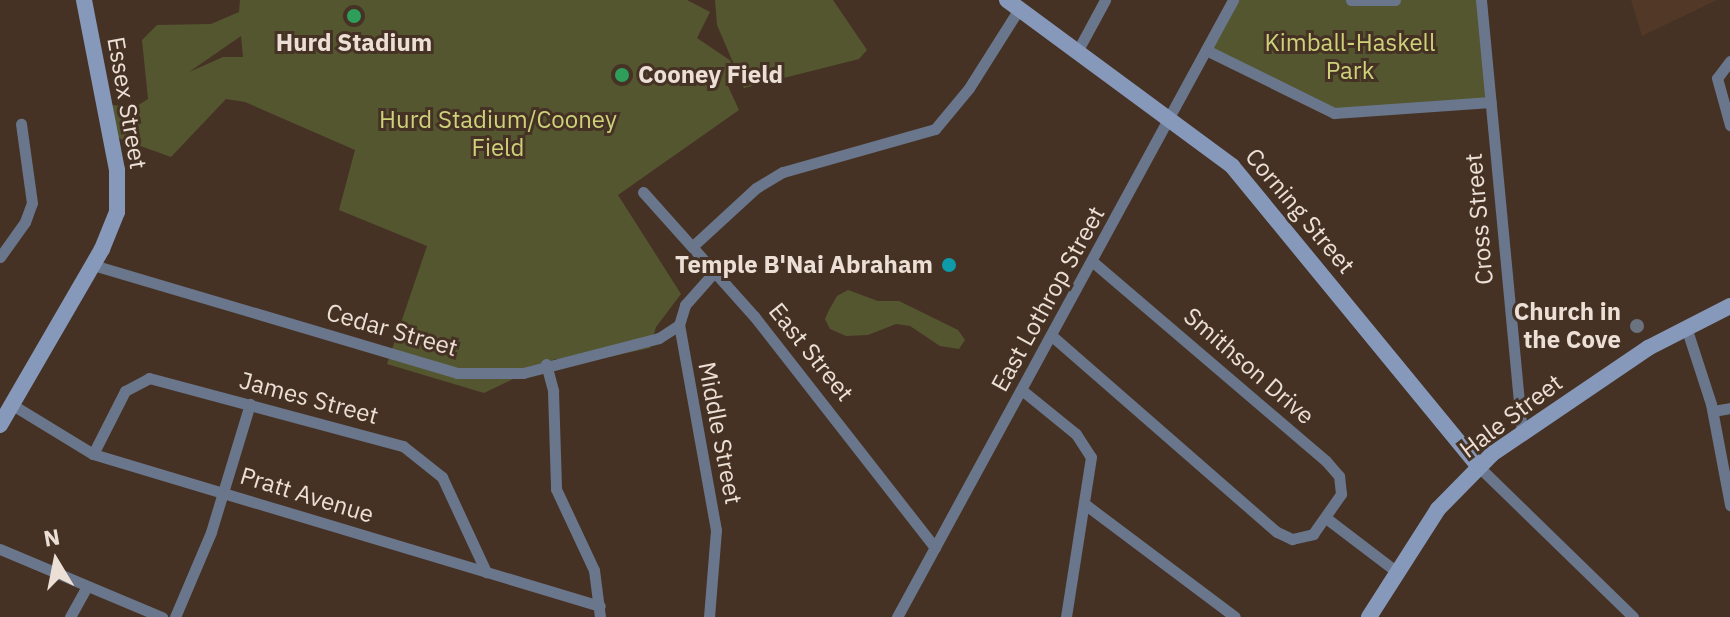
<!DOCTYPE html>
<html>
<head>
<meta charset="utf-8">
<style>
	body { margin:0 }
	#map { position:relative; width:1730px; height:617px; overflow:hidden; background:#453224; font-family:"IBM Plex Sans",sans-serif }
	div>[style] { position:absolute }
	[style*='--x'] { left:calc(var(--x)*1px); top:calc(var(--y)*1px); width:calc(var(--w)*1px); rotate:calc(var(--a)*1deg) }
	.built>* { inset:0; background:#523826 }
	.green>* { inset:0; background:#545630 }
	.street>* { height:11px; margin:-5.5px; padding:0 5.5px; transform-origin:5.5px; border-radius:5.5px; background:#6a768b }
	.secondary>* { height:16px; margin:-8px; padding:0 8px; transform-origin:8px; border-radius:8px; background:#8799bb }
	.dots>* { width:22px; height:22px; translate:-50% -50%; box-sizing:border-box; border:4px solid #453224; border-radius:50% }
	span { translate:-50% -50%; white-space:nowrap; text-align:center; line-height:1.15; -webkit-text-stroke:6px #453224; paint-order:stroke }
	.poi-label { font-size:24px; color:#ecdfd6; font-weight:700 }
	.left { translate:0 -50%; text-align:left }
	.right { translate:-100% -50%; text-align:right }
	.park-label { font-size:24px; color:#cdd17a }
	.street-label { font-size:24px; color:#ecdfd6 }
	.north { position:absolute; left:16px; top:521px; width:80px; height:80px; -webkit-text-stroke:6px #453224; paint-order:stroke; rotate:350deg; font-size:22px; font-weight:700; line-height:32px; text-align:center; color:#ecdfd6 }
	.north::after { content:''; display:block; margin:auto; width:28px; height:36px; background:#ecdfd6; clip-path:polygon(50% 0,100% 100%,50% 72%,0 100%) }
</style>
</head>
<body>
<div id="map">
	<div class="built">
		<i style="clip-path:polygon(1631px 0,1717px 0,1642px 36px)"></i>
	</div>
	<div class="green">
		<i style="clip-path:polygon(evenodd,240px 0,687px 0,710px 12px,697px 38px,731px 61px,727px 84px,739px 110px,618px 195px,681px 294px,656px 327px,650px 348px,604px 358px,555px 359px,484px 393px,387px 364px,427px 246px,339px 210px,355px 150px,245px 102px,226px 99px,171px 157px,110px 135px,106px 105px,137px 106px,148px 99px,142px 40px,157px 25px,211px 24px,239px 12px,240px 0,241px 36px,243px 57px,223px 57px,189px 72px,241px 36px)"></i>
		<i style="clip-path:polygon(715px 0,833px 0,867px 50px,859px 59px,744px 88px,717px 25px)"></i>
		<i style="clip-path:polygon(1235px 0,1481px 0,1491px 102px,1334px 113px,1209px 55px)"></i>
		<i style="clip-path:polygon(848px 290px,878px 301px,899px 301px,958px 330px,965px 340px,959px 349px,940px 346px,910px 326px,896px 324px,868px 335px,846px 336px,830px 329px,825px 319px,829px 310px,837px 296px)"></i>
	</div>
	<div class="street">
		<i style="--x:1351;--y:0;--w:44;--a:0"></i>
		<i style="--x:1481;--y:0;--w:436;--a:84.6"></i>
		<i style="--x:1078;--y:50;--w:57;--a:-61.6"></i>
		<i style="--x:1206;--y:50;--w:143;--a:26.2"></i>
		<i style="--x:1334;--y:113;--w:157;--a:-4"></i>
		<i style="--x:1730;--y:61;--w:21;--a:127"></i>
		<i style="--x:1717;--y:78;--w:49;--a:74.5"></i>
		<i style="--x:643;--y:192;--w:166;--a:48.2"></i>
		<i style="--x:754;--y:316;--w:294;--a:52"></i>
		<i style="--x:694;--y:245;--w:84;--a:-42.6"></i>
		<i style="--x:756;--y:188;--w:31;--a:-31"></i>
		<i style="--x:783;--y:172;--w:158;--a:-15.8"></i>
		<i style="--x:935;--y:129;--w:53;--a:-50.3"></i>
		<i style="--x:969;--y:88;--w:93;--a:-57.7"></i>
		<i style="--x:0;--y:257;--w:43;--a:-54.5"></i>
		<i style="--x:25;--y:222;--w:20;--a:-70"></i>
		<i style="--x:32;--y:203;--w:80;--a:-97.9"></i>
		<i style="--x:93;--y:265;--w:380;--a:16.5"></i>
		<i style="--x:457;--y:373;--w:66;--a:0"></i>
		<i style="--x:523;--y:373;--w:140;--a:-14.4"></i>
		<i style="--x:659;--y:338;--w:24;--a:-33"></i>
		<i style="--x:1686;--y:327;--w:81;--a:72"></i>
		<i style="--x:1711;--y:404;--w:103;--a:79.3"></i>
		<i style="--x:1052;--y:336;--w:298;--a:41.1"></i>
		<i style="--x:1277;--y:532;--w:17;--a:25"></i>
		<i style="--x:1292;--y:539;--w:22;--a:-13"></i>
		<i style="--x:1313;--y:534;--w:49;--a:-55"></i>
		<i style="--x:1341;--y:494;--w:18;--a:-96"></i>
		<i style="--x:1339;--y:476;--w:20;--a:-131"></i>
		<i style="--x:1326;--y:461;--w:308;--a:-139.5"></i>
		<i style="--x:546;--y:364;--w:28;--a:75"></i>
		<i style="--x:553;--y:391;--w:98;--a:88.2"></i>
		<i style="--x:556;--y:489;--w:89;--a:64.9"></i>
		<i style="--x:594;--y:570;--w:47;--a:82.7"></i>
		<i style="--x:1023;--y:391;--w:68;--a:39.1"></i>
		<i style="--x:1076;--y:434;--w:27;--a:57"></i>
		<i style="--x:1091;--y:457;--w:162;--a:98.9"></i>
		<i style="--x:11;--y:404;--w:96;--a:31.4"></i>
		<i style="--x:93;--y:454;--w:529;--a:16.69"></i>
		<i style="--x:1713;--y:411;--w:17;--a:-10"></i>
		<i style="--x:93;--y:454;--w:71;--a:-63.1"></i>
		<i style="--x:125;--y:391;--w:27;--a:-28"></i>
		<i style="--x:149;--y:378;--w:263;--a:15"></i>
		<i style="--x:403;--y:446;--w:50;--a:38.5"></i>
		<i style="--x:442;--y:477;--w:105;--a:65.1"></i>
		<i style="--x:1479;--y:467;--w:215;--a:44.2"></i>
		<i style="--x:1086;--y:505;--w:186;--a:36.9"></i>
		<i style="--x:1326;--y:518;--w:89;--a:37.3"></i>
		<i style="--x:0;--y:549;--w:176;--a:22.8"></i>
		<i style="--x:70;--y:617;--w:35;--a:-61"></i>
		<i style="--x:175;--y:617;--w:92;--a:-67"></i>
		<i style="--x:211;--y:532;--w:134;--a:-73.1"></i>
		<i style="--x:709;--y:617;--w:87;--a:-85.4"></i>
		<i style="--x:716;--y:530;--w:208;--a:-100.2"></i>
		<i style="--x:679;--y:325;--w:21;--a:-73"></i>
		<i style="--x:685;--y:305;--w:47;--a:-48.5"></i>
		<i style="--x:897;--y:617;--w:703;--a:-61.43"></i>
	</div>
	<div class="secondary">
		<i style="--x:1007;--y:0;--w:280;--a:36.4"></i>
		<i style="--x:1232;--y:166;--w:389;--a:50.6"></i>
		<i style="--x:0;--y:425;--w:203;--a:-59.9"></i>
		<i style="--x:102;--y:249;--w:40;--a:-68"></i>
		<i style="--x:117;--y:212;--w:42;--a:-90"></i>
		<i style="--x:117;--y:170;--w:173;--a:-101"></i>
		<i style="--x:1369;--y:617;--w:128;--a:-57.4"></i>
		<i style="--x:1438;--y:509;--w:77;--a:-45.5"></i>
		<i style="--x:1492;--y:454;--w:189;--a:-34.2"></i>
		<i style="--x:1648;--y:348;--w:92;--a:-27.1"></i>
	</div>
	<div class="dots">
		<i style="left:354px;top:16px;background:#2e9e5b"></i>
		<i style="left:622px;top:75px;background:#2e9e5b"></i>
		<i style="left:949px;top:265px;background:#0f9aa8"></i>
		<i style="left:1637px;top:326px;background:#6b7280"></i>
	</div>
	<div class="poi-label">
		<span style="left:354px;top:43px">Hurd Stadium</span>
		<span class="left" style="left:638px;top:75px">Cooney Field</span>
		<span class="right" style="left:933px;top:265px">Temple B'Nai Abraham</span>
		<span class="right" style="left:1621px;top:326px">Church in<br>the Cove</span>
	</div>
	<div class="park-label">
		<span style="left:1350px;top:57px">Kimball-Haskell<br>Park</span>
		<span style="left:498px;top:134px">Hurd Stadium/Cooney<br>Field</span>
	</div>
	<div class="street-label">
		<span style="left:127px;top:103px;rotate:80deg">Essex Street</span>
		<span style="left:1300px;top:211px;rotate:50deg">Corning Street</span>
		<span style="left:1479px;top:219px;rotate:-95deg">Cross Street</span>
		<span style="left:1048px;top:299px;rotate:-61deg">East Lothrop Street</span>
		<span style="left:392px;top:330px;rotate:16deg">Cedar Street</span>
		<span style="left:811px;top:352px;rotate:51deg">East Street</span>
		<span style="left:1249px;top:366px;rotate:41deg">Smithson Drive</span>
		<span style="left:309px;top:398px;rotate:15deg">James Street</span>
		<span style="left:1511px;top:416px;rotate:-37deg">Hale Street</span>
		<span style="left:720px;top:433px;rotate:79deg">Middle Street</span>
		<span style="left:307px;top:495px;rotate:17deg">Pratt Avenue</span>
	</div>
	<div class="north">N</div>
</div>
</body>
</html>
